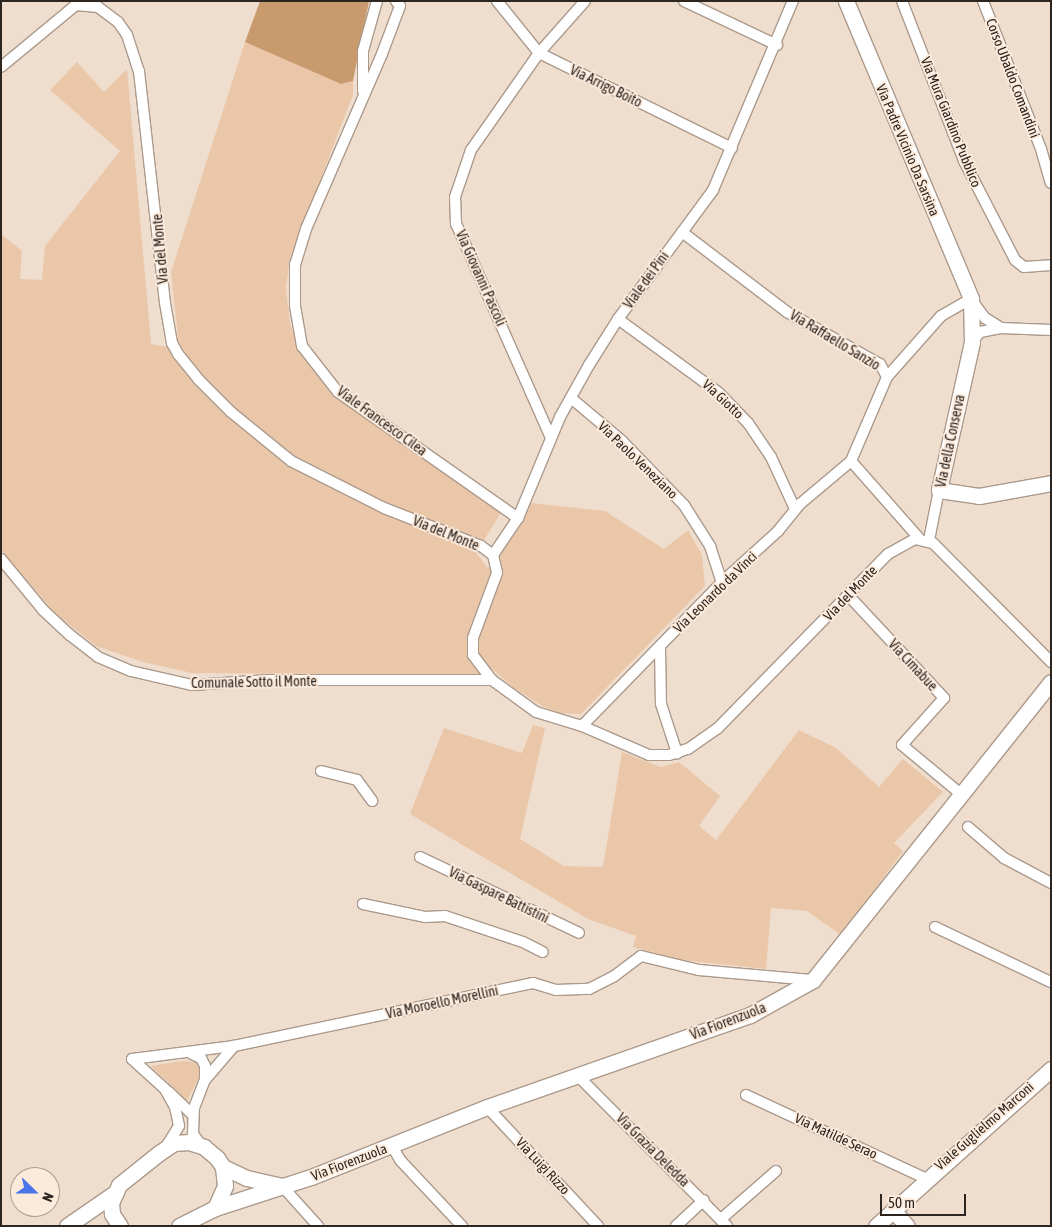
<!DOCTYPE html>
<html>
<head>
<meta charset="utf-8">
<style>
	body { margin:0 }
	#map { position:relative; width:1052px; height:1227px; overflow:hidden; background:#efddce; font-family:"Asap Condensed",sans-serif }
	div>[style] { position:absolute }
	[style*='--x'] { left:calc(var(--x)*1px); top:calc(var(--y)*1px); width:calc(var(--w)*1px); rotate:calc(var(--a)*1deg) }
	.green>* { inset:0; background:#ebc7a9 }
	.forest>* { inset:0; background:#ca9a6f }
	.roads { filter:drop-shadow(1px 0 #ab9a8c) drop-shadow(-1px 0 #ab9a8c) drop-shadow(0 1px #ab9a8c) drop-shadow(0 -1px #ab9a8c) }
	.street>* { height:10px; margin:-5px; padding:0 5px; transform-origin:5px; border-radius:5px; background:#fff }
	.secondary>* { height:15px; margin:-7.5px; padding:0 7.5px; transform-origin:7.5px; border-radius:7.5px; background:#fff }
	span { translate:-50% -50%; white-space:nowrap; text-align:center; line-height:1.15; -webkit-text-stroke:4px #fceadb; paint-order:stroke }
	.street-label { font-size:14px; color:#2d2620 }
	.frame { position:absolute; inset:0; border:2px solid #2d2620; pointer-events:none }
	.north { position:absolute; left:10px; top:1167px; width:50px; height:50px; box-sizing:border-box; background:#fceadb; border:1px solid #a99c90; border-radius:50%; rotate:112deg; font-size:14px; font-weight:700; line-height:20px; text-align:center; color:#2d2620 }
	.north::after { content:''; display:block; margin:auto; width:18px; height:22px; background:#4975e8; clip-path:polygon(50% 0,100% 100%,50% 72%,0 100%) }
	.scale { position:absolute; left:880px; top:1194px; width:86px; height:22px; box-sizing:border-box; border:2px solid #2d2620; border-top:0; padding-left:6px; font-size:15px; line-height:18px; white-space:nowrap; color:#2d2620; -webkit-text-stroke:4px #fceadb; paint-order:stroke }
</style>
</head>
<body>
<div id="map">
	<div class="green">
		<i style="clip-path:polygon(245px 42px,341px 84px,353px 81px,353px 95px,290px 258px,286px 288px,290px 323px,301px 354px,336px 395px,502px 511px,476px 553px,488px 568px,523px 521px,531px 503px,605px 511px,664px 549px,688px 530px,702px 555px,705px 586px,581px 714px,559px 713px,542px 706px,513px 687px,491px 668px,480px 675px,192px 673px,143px 662px,96px 646px,55px 613px,1px 550px,1px 234px,22px 251px,20px 279px,42px 280px,45px 246px,120px 151px,50px 90px,77px 62px,104px 92px,127px 69px,151px 344px,167px 347px,178px 337px,171px 272px)"></i>
		<i style="clip-path:polygon(533px 725px,545px 728px,520px 839px,564px 866px,603px 867px,622px 752px,661px 767px,679px 762px,720px 796px,699px 826px,716px 840px,799px 730px,836px 748px,879px 787px,903px 759px,943px 792px,894px 843px,903px 851px,841px 935px,807px 911px,771px 908px,766px 969px,682px 960px,633px 947px,636px 936px,588px 919px,410px 814px,444px 728px,522px 753px)"></i>
		<i style="clip-path:polygon(182px 1061px,198px 1062px,202px 1071px,187px 1101px,151px 1066px)"></i>
	</div>
	<div class="forest">
		<i style="clip-path:polygon(260px 1px,369px 1px,353px 81px,341px 84px,245px 42px)"></i>
	</div>
	<div class="roads">
		<div class="street">
			<i style="--x:396;--y:1;--w:6;--a:51"></i>
			<i style="--x:400;--y:6;--w:51;--a:110.6"></i>
			<i style="--x:382;--y:54;--w:191;--a:113.5"></i>
			<i style="--x:306;--y:229;--w:37;--a:107"></i>
			<i style="--x:295;--y:264;--w:42;--a:90"></i>
			<i style="--x:295;--y:306;--w:41;--a:80.1"></i>
			<i style="--x:302;--y:346;--w:58;--a:52"></i>
			<i style="--x:338;--y:392;--w:220;--a:35"></i>
			<i style="--x:497;--y:1;--w:67;--a:51.1"></i>
			<i style="--x:539;--y:53;--w:215;--a:26.2"></i>
			<i style="--x:684;--y:1;--w:103;--a:25.3"></i>
			<i style="--x:902;--y:1;--w:172;--a:68.8"></i>
			<i style="--x:964;--y:161;--w:111;--a:62.7"></i>
			<i style="--x:1015;--y:260;--w:11;--a:38"></i>
			<i style="--x:1024;--y:267;--w:27;--a:-4"></i>
			<i style="--x:983;--y:1;--w:159;--a:68.6"></i>
			<i style="--x:1041;--y:149;--w:35;--a:74"></i>
			<i style="--x:1;--y:67;--w:97;--a:-39.6"></i>
			<i style="--x:76;--y:5;--w:22;--a:5"></i>
			<i style="--x:98;--y:7;--w:25;--a:37"></i>
			<i style="--x:118;--y:22;--w:16;--a:55"></i>
			<i style="--x:127;--y:35;--w:38;--a:72"></i>
			<i style="--x:139;--y:71;--w:233;--a:83.6"></i>
			<i style="--x:165;--y:303;--w:41;--a:80.1"></i>
			<i style="--x:172;--y:343;--w:13;--a:61"></i>
			<i style="--x:178;--y:354;--w:32;--a:51"></i>
			<i style="--x:198;--y:379;--w:47;--a:45"></i>
			<i style="--x:231;--y:412;--w:77;--a:39.2"></i>
			<i style="--x:291;--y:461;--w:104;--a:26.8"></i>
			<i style="--x:384;--y:508;--w:104;--a:21.4"></i>
			<i style="--x:481;--y:546;--w:15;--a:37"></i>
			<i style="--x:493;--y:555;--w:18;--a:77"></i>
			<i style="--x:497;--y:573;--w:69;--a:110.3"></i>
			<i style="--x:473;--y:638;--w:17;--a:90"></i>
			<i style="--x:473;--y:655;--w:31;--a:53"></i>
			<i style="--x:492;--y:680;--w:54;--a:36"></i>
			<i style="--x:536;--y:712;--w:48;--a:16.9"></i>
			<i style="--x:582;--y:726;--w:73;--a:23.4"></i>
			<i style="--x:649;--y:755;--w:20;--a:0"></i>
			<i style="--x:669;--y:755;--w:20;--a:-18"></i>
			<i style="--x:688;--y:749;--w:35;--a:-35"></i>
			<i style="--x:717;--y:729;--w:245;--a:-45.7"></i>
			<i style="--x:888;--y:554;--w:31;--a:-29"></i>
			<i style="--x:915;--y:539;--w:18;--a:13"></i>
			<i style="--x:933;--y:543;--w:168;--a:45.2"></i>
			<i style="--x:363;--y:91;--w:40;--a:-90"></i>
			<i style="--x:363;--y:51;--w:52;--a:-74.4"></i>
			<i style="--x:618;--y:319;--w:125;--a:36.2"></i>
			<i style="--x:719;--y:393;--w:42;--a:46"></i>
			<i style="--x:748;--y:423;--w:41;--a:55.9"></i>
			<i style="--x:771;--y:457;--w:57;--a:65.2"></i>
			<i style="--x:972;--y:342;--w:13;--a:-51"></i>
			<i style="--x:980;--y:332;--w:21;--a:-11"></i>
			<i style="--x:887;--y:377;--w:81;--a:-48.5"></i>
			<i style="--x:941;--y:316;--w:34;--a:-30"></i>
			<i style="--x:971;--y:299;--w:24;--a:54"></i>
			<i style="--x:985;--y:318;--w:19;--a:32"></i>
			<i style="--x:1001;--y:328;--w:50;--a:2.3"></i>
			<i style="--x:571;--y:398;--w:67;--a:40.1"></i>
			<i style="--x:622;--y:441;--w:89;--a:45.9"></i>
			<i style="--x:684;--y:505;--w:49;--a:57.6"></i>
			<i style="--x:710;--y:546;--w:38;--a:72"></i>
			<i style="--x:551;--y:438;--w:234;--a:-113.9"></i>
			<i style="--x:456;--y:224;--w:27;--a:-92"></i>
			<i style="--x:455;--y:197;--w:50;--a:-71.2"></i>
			<i style="--x:471;--y:150;--w:118;--a:-55"></i>
			<i style="--x:539;--y:53;--w:69;--a:-48.5"></i>
			<i style="--x:851;--y:461;--w:103;--a:48.6"></i>
			<i style="--x:929;--y:540;--w:51;--a:-78.7"></i>
			<i style="--x:493;--y:555;--w:45;--a:-56"></i>
			<i style="--x:518;--y:518;--w:109;--a:-67.4"></i>
			<i style="--x:560;--y:417;--w:60;--a:-60.9"></i>
			<i style="--x:589;--y:365;--w:54;--a:-57.8"></i>
			<i style="--x:618;--y:319;--w:160;--a:-53.6"></i>
			<i style="--x:713;--y:190;--w:205;--a:-67.1"></i>
			<i style="--x:1;--y:559;--w:66;--a:50.5"></i>
			<i style="--x:43;--y:610;--w:37;--a:43"></i>
			<i style="--x:70;--y:635;--w:36;--a:38"></i>
			<i style="--x:98;--y:657;--w:36;--a:23"></i>
			<i style="--x:131;--y:671;--w:63;--a:12.9"></i>
			<i style="--x:192;--y:685;--w:78;--a:-3.7"></i>
			<i style="--x:270;--y:680;--w:222;--a:0"></i>
			<i style="--x:848;--y:595;--w:141;--a:47"></i>
			<i style="--x:944;--y:698;--w:63;--a:131.8"></i>
			<i style="--x:902;--y:745;--w:78;--a:39.8"></i>
			<i style="--x:660;--y:648;--w:56;--a:89"></i>
			<i style="--x:661;--y:704;--w:52;--a:71.9"></i>
			<i style="--x:582;--y:726;--w:201;--a:-45.8"></i>
			<i style="--x:722;--y:582;--w:76;--a:-42.3"></i>
			<i style="--x:778;--y:531;--w:35;--a:-51"></i>
			<i style="--x:800;--y:504;--w:67;--a:-40.1"></i>
			<i style="--x:851;--y:461;--w:91;--a:-66.8"></i>
			<i style="--x:887;--y:377;--w:15;--a:-118"></i>
			<i style="--x:880;--y:364;--w:107;--a:-150.8"></i>
			<i style="--x:787;--y:312;--w:132;--a:-142.7"></i>
			<i style="--x:321;--y:771;--w:37;--a:14"></i>
			<i style="--x:357;--y:780;--w:26;--a:54"></i>
			<i style="--x:968;--y:827;--w:48;--a:40.7"></i>
			<i style="--x:1004;--y:858;--w:53;--a:28"></i>
			<i style="--x:420;--y:857;--w:176;--a:25.5"></i>
			<i style="--x:363;--y:904;--w:63;--a:11.8"></i>
			<i style="--x:425;--y:917;--w:20;--a:-3"></i>
			<i style="--x:445;--y:916;--w:82;--a:18.4"></i>
			<i style="--x:523;--y:942;--w:22;--a:27"></i>
			<i style="--x:935;--y:927;--w:128;--a:25.4"></i>
			<i style="--x:192;--y:1054;--w:10;--a:24"></i>
			<i style="--x:201;--y:1058;--w:9;--a:63"></i>
			<i style="--x:205;--y:1066;--w:14;--a:90"></i>
			<i style="--x:132;--y:1059;--w:103;--a:-7.3"></i>
			<i style="--x:234;--y:1046;--w:306;--a:-11.9"></i>
			<i style="--x:533;--y:983;--w:24;--a:17"></i>
			<i style="--x:556;--y:990;--w:33;--a:-2"></i>
			<i style="--x:589;--y:989;--w:27;--a:-27"></i>
			<i style="--x:613;--y:977;--w:35;--a:-37"></i>
			<i style="--x:641;--y:956;--w:60;--a:13.6"></i>
			<i style="--x:699;--y:970;--w:113;--a:5.1"></i>
			<i style="--x:132;--y:1059;--w:45;--a:42.3"></i>
			<i style="--x:165;--y:1089;--w:21;--a:61"></i>
			<i style="--x:175;--y:1107;--w:19;--a:78"></i>
			<i style="--x:179;--y:1126;--w:22;--a:122"></i>
			<i style="--x:577;--y:1075;--w:213;--a:45.2"></i>
			<i style="--x:169;--y:1092;--w:32;--a:44"></i>
			<i style="--x:746;--y:1095;--w:197;--a:24.9"></i>
			<i style="--x:487;--y:1107;--w:163;--a:47"></i>
			<i style="--x:201;--y:1145;--w:14;--a:-126"></i>
			<i style="--x:193;--y:1134;--w:26;--a:-88"></i>
			<i style="--x:194;--y:1108;--w:30;--a:-69"></i>
			<i style="--x:205;--y:1080;--w:45;--a:-49.5"></i>
			<i style="--x:392;--y:1146;--w:16;--a:60"></i>
			<i style="--x:400;--y:1160;--w:91;--a:46.8"></i>
			<i style="--x:282;--y:1186;--w:54;--a:48"></i>
			<i style="--x:721;--y:1219;--w:73;--a:-41.1"></i>
			<i style="--x:676;--y:1226;--w:38;--a:-43"></i>
		</div>
		<div class="secondary">
			<i style="--x:846;--y:1;--w:323;--a:67.2"></i>
			<i style="--x:971;--y:299;--w:43;--a:88.7"></i>
			<i style="--x:972;--y:342;--w:152;--a:102.6"></i>
			<i style="--x:939;--y:490;--w:40;--a:8.5"></i>
			<i style="--x:979;--y:496;--w:73;--a:-10.2"></i>
			<i style="--x:223;--y:1167;--w:26;--a:25"></i>
			<i style="--x:247;--y:1178;--w:35;--a:13"></i>
			<i style="--x:215;--y:1208;--w:101;--a:-17.9"></i>
			<i style="--x:311;--y:1177;--w:189;--a:-21.7"></i>
			<i style="--x:487;--y:1107;--w:279;--a:-19.3"></i>
			<i style="--x:750;--y:1015;--w:72;--a:-29.1"></i>
			<i style="--x:813;--y:980;--w:381;--a:-51.4"></i>
			<i style="--x:893;--y:1210;--w:21;--a:49"></i>
			<i style="--x:67;--y:1226;--w:55;--a:-34.6"></i>
			<i style="--x:120;--y:1226;--w:14;--a:-124"></i>
			<i style="--x:112;--y:1214;--w:11;--a:-95"></i>
			<i style="--x:111;--y:1203;--w:20;--a:-66"></i>
			<i style="--x:119;--y:1185;--w:51;--a:-38.7"></i>
			<i style="--x:159;--y:1153;--w:18;--a:-34"></i>
			<i style="--x:174;--y:1143;--w:15;--a:-4"></i>
			<i style="--x:189;--y:1142;--w:16;--a:18"></i>
			<i style="--x:204;--y:1147;--w:17;--a:40"></i>
			<i style="--x:217;--y:1158;--w:11;--a:56"></i>
			<i style="--x:223;--y:1167;--w:19;--a:84"></i>
			<i style="--x:225;--y:1186;--w:24;--a:114"></i>
			<i style="--x:215;--y:1208;--w:40;--a:153.4"></i>
			<i style="--x:876;--y:1226;--w:235;--a:-41.9"></i>
		</div>
	</div>
	<div class="street-label">
		<span style="left:1013px;top:78px;rotate:69deg">Corso Ubaldo Comandini</span>
		<span style="left:606px;top:86px;rotate:26deg">Via Arrigo Boito</span>
		<span style="left:951px;top:122px;rotate:68deg">Via Mura Giardino Pubblico</span>
		<span style="left:908px;top:150px;rotate:67deg">Via Padre Vicinio Da Sarsina</span>
		<span style="left:160px;top:249px;rotate:-95deg">Via del Monte</span>
		<span style="left:481px;top:278px;rotate:66deg">Via Giovanni Pascoli</span>
		<span style="left:646px;top:280px;rotate:-54deg">Viale dei Pini</span>
		<span style="left:835px;top:340px;rotate:31deg">Via Raffaello Sanzio</span>
		<span style="left:723px;top:399px;rotate:43deg">Via Giotto</span>
		<span style="left:382px;top:421px;rotate:36deg">Viale Francesco Cilea</span>
		<span style="left:950px;top:441px;rotate:-78deg">Via della Conserva</span>
		<span style="left:638px;top:460px;rotate:44deg">Via Paolo Veneziano</span>
		<span style="left:446px;top:533px;rotate:22deg">Via del Monte</span>
		<span style="left:715px;top:592px;rotate:-44deg">Via Leonardo da Vinci</span>
		<span style="left:850px;top:593px;rotate:-46deg">Via del Monte</span>
		<span style="left:913px;top:665px;rotate:47deg">Via Cimabue</span>
		<span style="left:254px;top:682px;rotate:-1deg">Comunale Sotto il Monte</span>
		<span style="left:499px;top:895px;rotate:26deg">Via Gaspare Battistini</span>
		<span style="left:442px;top:1002px;rotate:-12deg">Via Moroello Morellini</span>
		<span style="left:728px;top:1021px;rotate:-21deg">Via Fiorenzuola</span>
		<span style="left:984px;top:1126px;rotate:-41deg">Viale Guglielmo Marconi</span>
		<span style="left:836px;top:1136px;rotate:25deg">Via Matilde Serao</span>
		<span style="left:653px;top:1150px;rotate:45deg">Via Grazia Deledda</span>
		<span style="left:349px;top:1162px;rotate:-21deg">Via Fiorenzuola</span>
		<span style="left:543px;top:1166px;rotate:47deg">Via Luigi Rizzo</span>
	</div>
	<div class="frame"></div>
	<div class="north">N</div>
	<div class="scale">50 m</div>
</div>
</body>
</html>
